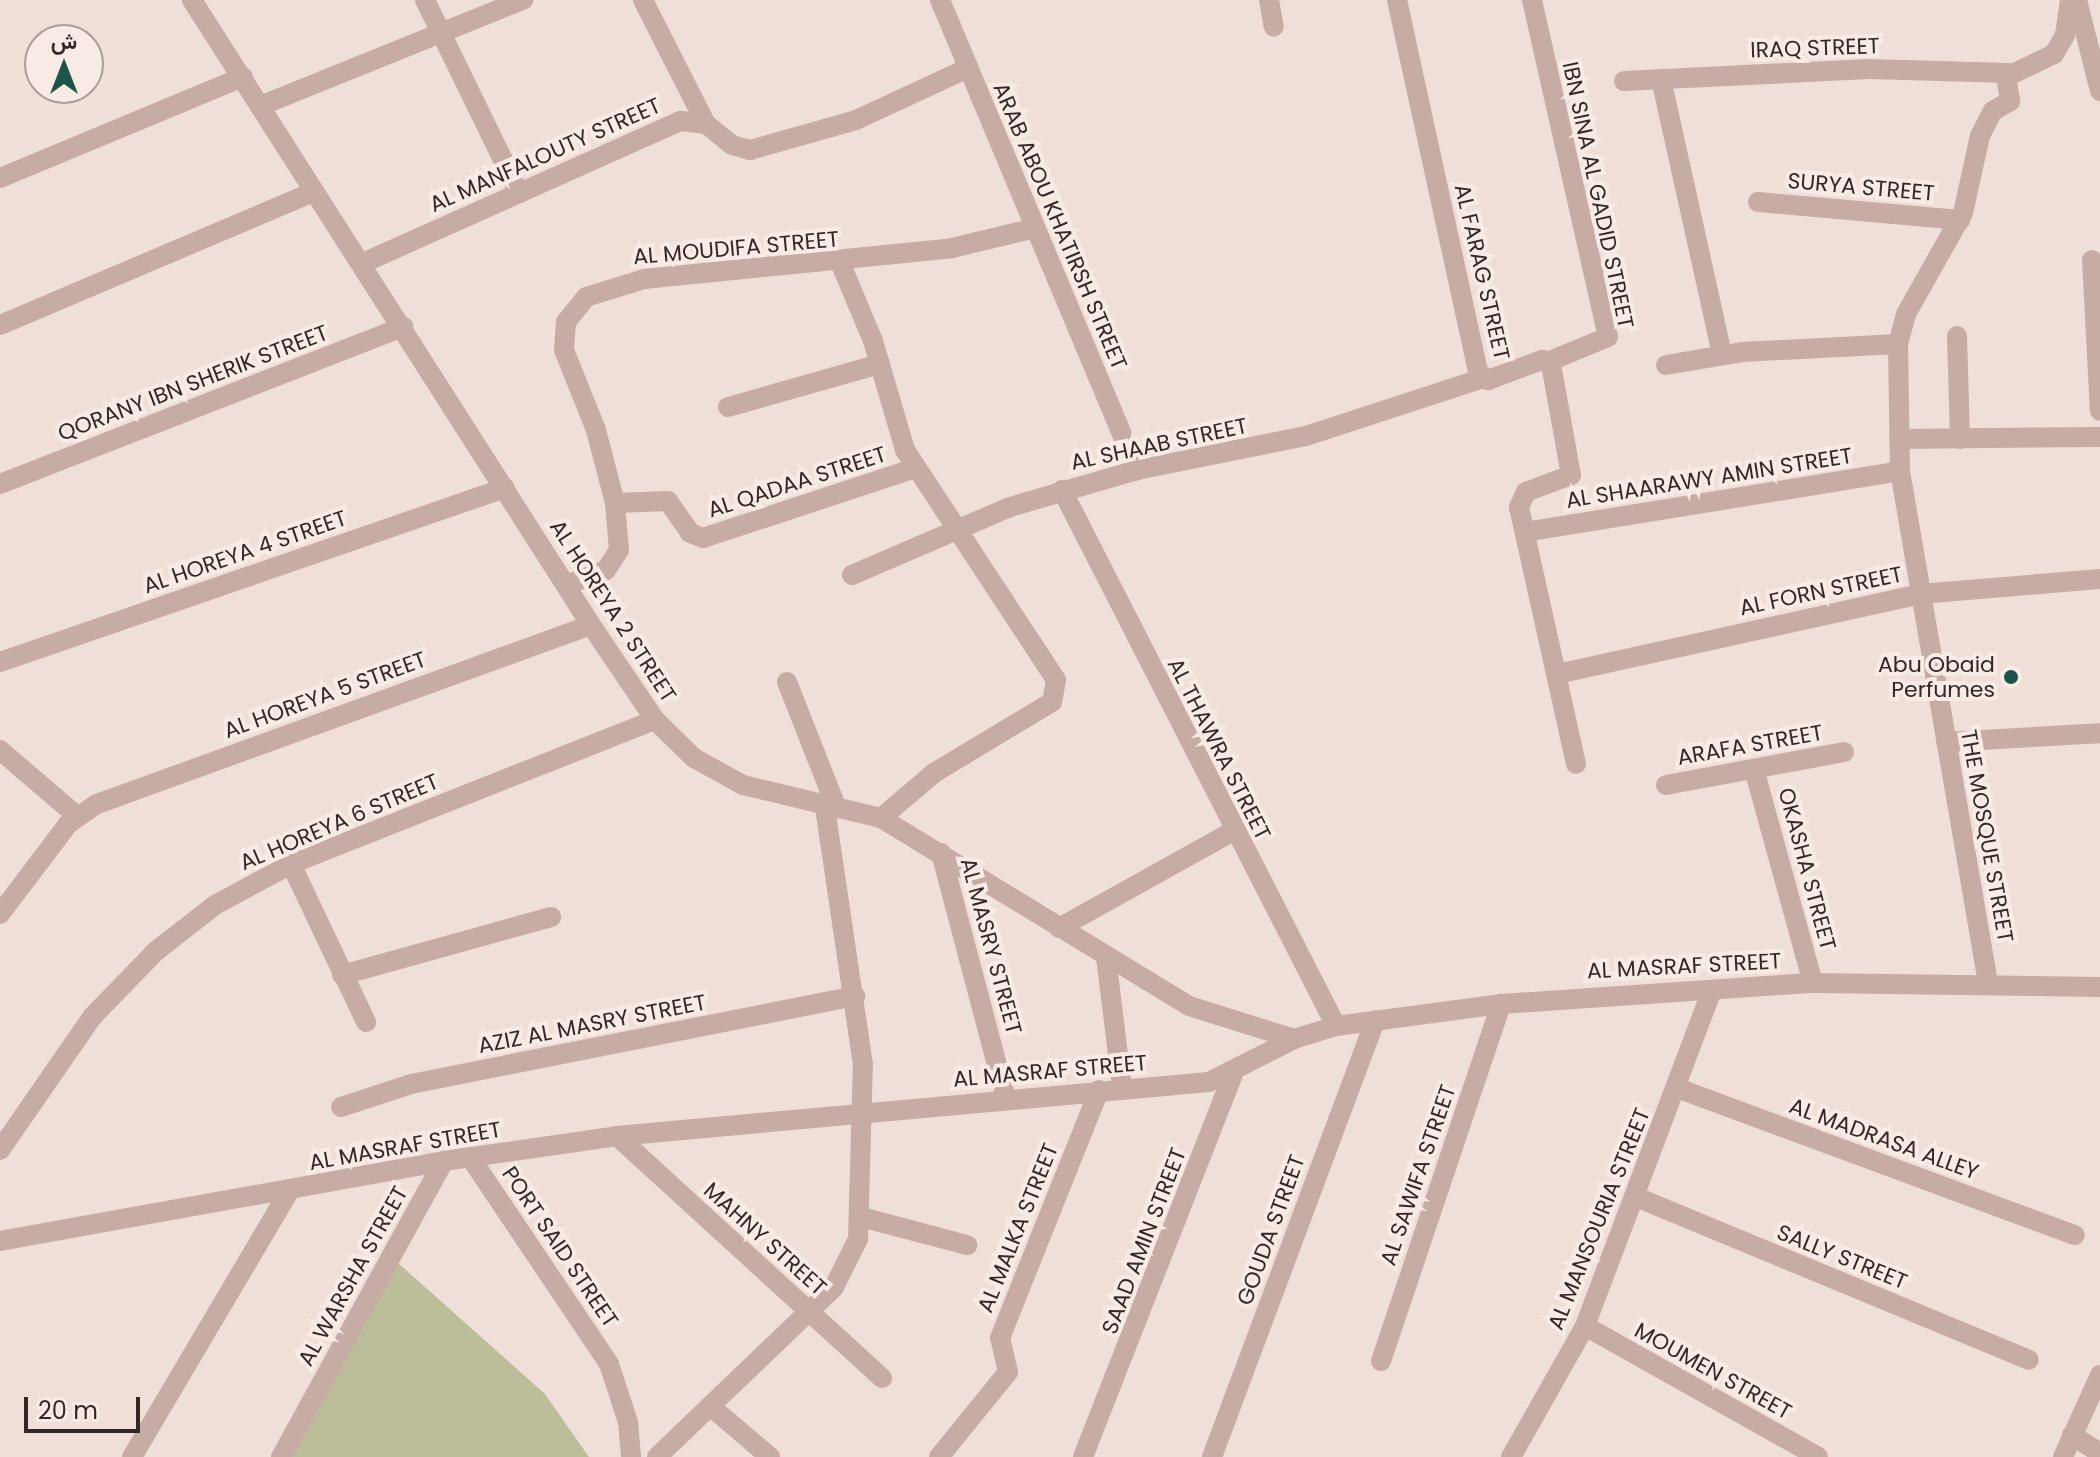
<!DOCTYPE html>
<html>
<head>
<meta charset="utf-8">
<style>
	body { margin:0 }
	#map { position:relative; width:2100px; height:1457px; overflow:hidden; background:#f0dfd9; font-family:Poppins,Vazirmatn,sans-serif }
	div>[style] { position:absolute }
	[style*='--x'] { left:calc(var(--x)*1px); top:calc(var(--y)*1px); width:calc(var(--w)*1px); rotate:calc(var(--a)*1deg) }
	.green>* { inset:0; background:#bcbe9a }
	.street>* { height:20px; margin:-10px; padding:0 10px; transform-origin:10px; border-radius:10px; background:#c7aca5 }
	.dots>* { width:22px; height:22px; translate:-50% -50%; box-sizing:border-box; border:4px solid #f8eae5; border-radius:50% }
	span { translate:-50% -50%; white-space:nowrap; text-align:center; line-height:1.15; -webkit-text-stroke:8px #f8eae5; paint-order:stroke }
	.street-label { font-size:22px; color:#342726 }
	.poi-label { font-size:22px; color:#342726 }
	.right { translate:-100% -50%; text-align:right }
	.north { position:absolute; left:24px; top:24px; width:80px; height:80px; box-sizing:border-box; background:#f8eae5; border:2px solid #aa9c99; border-radius:50%; rotate:0deg; font-size:22px; font-weight:700; line-height:32px; text-align:center; color:#342726 }
	.north::after { content:''; display:block; margin:auto; width:28px; height:36px; background:#1e5349; clip-path:polygon(50% 0,100% 100%,50% 72%,0 100%) }
	.scale { position:absolute; left:24px; top:1397px; width:116px; height:36px; box-sizing:border-box; border:4px solid #342726; border-top:0; padding-left:10px; font-size:24px; line-height:28px; white-space:nowrap; color:#342726; -webkit-text-stroke:6px #f8eae5; paint-order:stroke }
</style>
</head>
<body>
<div id="map">
	<div class="green">
		<i style="clip-path:polygon(398px 1263px,545px 1394px,589px 1457px,280px 1457px)"></i>
	</div>
	<div class="street">
		<i style="--x:192;--y:0;--w:742;--a:57.45"></i>
		<i style="--x:591;--y:625;--w:115;--a:56"></i>
		<i style="--x:655;--y:720;--w:54;--a:44.3"></i>
		<i style="--x:694;--y:758;--w:56;--a:28.9"></i>
		<i style="--x:743;--y:785;--w:142;--a:13.4"></i>
		<i style="--x:881;--y:818;--w:361;--a:31.4"></i>
		<i style="--x:1189;--y:1006;--w:110;--a:17.4"></i>
		<i style="--x:425;--y:0;--w:215;--a:64"></i>
		<i style="--x:643;--y:0;--w:139;--a:63.1"></i>
		<i style="--x:940;--y:0;--w:510;--a:67.26"></i>
		<i style="--x:1269;--y:0;--w:27;--a:80"></i>
		<i style="--x:1397;--y:0;--w:381;--a:77.7"></i>
		<i style="--x:1478;--y:372;--w:13;--a:39"></i>
		<i style="--x:1488;--y:380;--w:58;--a:-20.3"></i>
		<i style="--x:1542;--y:360;--w:10;--a:24"></i>
		<i style="--x:1551;--y:364;--w:113;--a:79.8"></i>
		<i style="--x:1571;--y:475;--w:48;--a:159.3"></i>
		<i style="--x:1526;--y:492;--w:17;--a:115"></i>
		<i style="--x:1519;--y:507;--w:263;--a:77.5"></i>
		<i style="--x:1532;--y:0;--w:345;--a:77.3"></i>
		<i style="--x:1608;--y:337;--w:63;--a:157.5"></i>
		<i style="--x:2077;--y:0;--w:94;--a:75.8"></i>
		<i style="--x:1661;--y:79;--w:282;--a:77.5"></i>
		<i style="--x:1624;--y:81;--w:245;--a:-2.8"></i>
		<i style="--x:1869;--y:69;--w:139;--a:1.6"></i>
		<i style="--x:260;--y:106;--w:284;--a:-22"></i>
		<i style="--x:0;--y:178;--w:263;--a:-22.6"></i>
		<i style="--x:1758;--y:202;--w:203;--a:5.1"></i>
		<i style="--x:2092;--y:260;--w:151;--a:87"></i>
		<i style="--x:840;--y:262;--w:86;--a:67.3"></i>
		<i style="--x:873;--y:341;--w:114;--a:73.6"></i>
		<i style="--x:905;--y:450;--w:275;--a:56.7"></i>
		<i style="--x:1056;--y:680;--w:22;--a:100"></i>
		<i style="--x:1052;--y:702;--w:138;--a:149"></i>
		<i style="--x:934;--y:773;--w:70;--a:139.7"></i>
		<i style="--x:363;--y:263;--w:348;--a:-24.1"></i>
		<i style="--x:681;--y:121;--w:25;--a:7"></i>
		<i style="--x:706;--y:124;--w:33;--a:39"></i>
		<i style="--x:732;--y:145;--w:19;--a:16"></i>
		<i style="--x:750;--y:150;--w:110;--a:-15.8"></i>
		<i style="--x:856;--y:120;--w:123;--a:-24.9"></i>
		<i style="--x:0;--y:325;--w:341;--a:-23"></i>
		<i style="--x:1957;--y:336;--w:103;--a:88.3"></i>
		<i style="--x:1666;--y:365;--w:77;--a:-9.7"></i>
		<i style="--x:1742;--y:352;--w:156;--a:-2.9"></i>
		<i style="--x:728;--y:407;--w:158;--a:-15.8"></i>
		<i style="--x:1899;--y:439;--w:201;--a:-0.6"></i>
		<i style="--x:0;--y:484;--w:433;--a:-21.3"></i>
		<i style="--x:1062;--y:490;--w:602;--a:62.92"></i>
		<i style="--x:615;--y:503;--w:53;--a:-2.2"></i>
		<i style="--x:668;--y:501;--w:39;--a:55"></i>
		<i style="--x:690;--y:533;--w:14;--a:21"></i>
		<i style="--x:703;--y:538;--w:224;--a:-18.2"></i>
		<i style="--x:1525;--y:532;--w:380;--a:-9.2"></i>
		<i style="--x:852;--y:575;--w:172;--a:-23.3"></i>
		<i style="--x:1010;--y:507;--w:132;--a:-16.2"></i>
		<i style="--x:1137;--y:470;--w:172;--a:-11.4"></i>
		<i style="--x:1306;--y:436;--w:186;--a:-18.1"></i>
		<i style="--x:566;--y:585;--w:43;--a:-20.6"></i>
		<i style="--x:606;--y:570;--w:24;--a:-57"></i>
		<i style="--x:619;--y:550;--w:47;--a:-94.9"></i>
		<i style="--x:615;--y:503;--w:75;--a:-104.6"></i>
		<i style="--x:596;--y:430;--w:86;--a:-111.8"></i>
		<i style="--x:564;--y:350;--w:28;--a:-86"></i>
		<i style="--x:566;--y:322;--w:32;--a:-51"></i>
		<i style="--x:586;--y:297;--w:61;--a:-17.2"></i>
		<i style="--x:644;--y:279;--w:310;--a:-5.7"></i>
		<i style="--x:952;--y:248;--w:85;--a:-13.5"></i>
		<i style="--x:0;--y:662;--w:534;--a:-19.01"></i>
		<i style="--x:1557;--y:674;--w:372;--a:-12.4"></i>
		<i style="--x:1920;--y:594;--w:181;--a:-4.8"></i>
		<i style="--x:787;--y:682;--w:136;--a:68.5"></i>
		<i style="--x:1946;--y:742;--w:154;--a:-3.3"></i>
		<i style="--x:0;--y:750;--w:101;--a:40.6"></i>
		<i style="--x:1754;--y:769;--w:222;--a:74.6"></i>
		<i style="--x:1666;--y:785;--w:181;--a:-10.5"></i>
		<i style="--x:941;--y:853;--w:254;--a:75.2"></i>
		<i style="--x:291;--y:864;--w:175;--a:64.6"></i>
		<i style="--x:0;--y:914;--w:113;--a:-52.9"></i>
		<i style="--x:68;--y:824;--w:35;--a:-35"></i>
		<i style="--x:97;--y:804;--w:525;--a:-19.92"></i>
		<i style="--x:1059;--y:928;--w:199;--a:-29.1"></i>
		<i style="--x:1106;--y:957;--w:132;--a:83"></i>
		<i style="--x:342;--y:975;--w:217;--a:-15.5"></i>
		<i style="--x:1988;--y:983;--w:520;--a:-99.75"></i>
		<i style="--x:1900;--y:471;--w:127;--a:-90.9"></i>
		<i style="--x:1898;--y:344;--w:31;--a:-75"></i>
		<i style="--x:1906;--y:314;--w:116;--a:-60.6"></i>
		<i style="--x:1963;--y:213;--w:79;--a:-77.6"></i>
		<i style="--x:1980;--y:136;--w:28;--a:-63"></i>
		<i style="--x:1993;--y:111;--w:20;--a:-30"></i>
		<i style="--x:2010;--y:101;--w:24;--a:-99"></i>
		<i style="--x:2006;--y:77;--w:53;--a:-25.6"></i>
		<i style="--x:2054;--y:54;--w:22;--a:-60"></i>
		<i style="--x:2065;--y:35;--w:35;--a:-82"></i>
		<i style="--x:1677;--y:1088;--w:424;--a:20.3"></i>
		<i style="--x:341;--y:1107;--w:74;--a:-18.2"></i>
		<i style="--x:411;--y:1084;--w:453;--a:-11.2"></i>
		<i style="--x:617;--y:1136;--w:359;--a:42.4"></i>
		<i style="--x:0;--y:1150;--w:162;--a:-55.3"></i>
		<i style="--x:92;--y:1017;--w:92;--a:-45.9"></i>
		<i style="--x:156;--y:951;--w:75;--a:-37.9"></i>
		<i style="--x:215;--y:905;--w:86;--a:-28.3"></i>
		<i style="--x:291;--y:864;--w:391;--a:-21.6"></i>
		<i style="--x:470;--y:1157;--w:249;--a:56.1"></i>
		<i style="--x:609;--y:1364;--w:61;--a:71.9"></i>
		<i style="--x:628;--y:1422;--w:35;--a:85"></i>
		<i style="--x:1636;--y:1197;--w:425;--a:22.5"></i>
		<i style="--x:861;--y:1217;--w:110;--a:14.8"></i>
		<i style="--x:0;--y:1241;--w:451;--a:-10.2"></i>
		<i style="--x:444;--y:1161;--w:175;--a:-8.2"></i>
		<i style="--x:617;--y:1136;--w:594;--a:-5.21"></i>
		<i style="--x:1209;--y:1082;--w:95;--a:-26.8"></i>
		<i style="--x:1294;--y:1039;--w:44;--a:-17.2"></i>
		<i style="--x:1336;--y:1026;--w:166;--a:-7.6"></i>
		<i style="--x:1501;--y:1004;--w:313;--a:-3.9"></i>
		<i style="--x:1813;--y:983;--w:287;--a:0.8"></i>
		<i style="--x:1585;--y:1326;--w:267;--a:29.3"></i>
		<i style="--x:1381;--y:1361;--w:377;--a:-71.4"></i>
		<i style="--x:710;--y:1406;--w:79;--a:40.4"></i>
		<i style="--x:2072;--y:1435;--w:33;--a:33"></i>
		<i style="--x:132;--y:1457;--w:308;--a:-59.4"></i>
		<i style="--x:281;--y:1457;--w:338;--a:-61.2"></i>
		<i style="--x:657;--y:1457;--w:245;--a:-43.8"></i>
		<i style="--x:834;--y:1287;--w:54;--a:-63.4"></i>
		<i style="--x:858;--y:1239;--w:174;--a:-88.4"></i>
		<i style="--x:863;--y:1065;--w:261;--a:-98.4"></i>
		<i style="--x:939;--y:1457;--w:109;--a:-50.9"></i>
		<i style="--x:1008;--y:1372;--w:35;--a:-103"></i>
		<i style="--x:1000;--y:1338;--w:267;--a:-68.2"></i>
		<i style="--x:1083;--y:1457;--w:411;--a:-68.6"></i>
		<i style="--x:1212;--y:1457;--w:466;--a:-69.5"></i>
		<i style="--x:1511;--y:1457;--w:150;--a:-60.5"></i>
		<i style="--x:1585;--y:1326;--w:359;--a:-69.3"></i>
		<i style="--x:2063;--y:1457;--w:90;--a:-65.7"></i>
	</div>
	<div class="dots">
		<i style="left:2011px;top:677px;background:#1e5349"></i>
	</div>
	<div class="street-label">
		<span style="left:1815px;top:48px;rotate:-2deg">IRAQ STREET</span>
		<span style="left:545px;top:155px;rotate:-24deg">AL MANFALOUTY STREET</span>
		<span style="left:1861px;top:187px;rotate:5deg">SURYA STREET</span>
		<span style="left:1598px;top:195px;rotate:78deg">IBN SINA AL GADID STREET</span>
		<span style="left:1060px;top:226px;rotate:67deg">ARAB ABOU KHATIRSH STREET</span>
		<span style="left:736px;top:248px;rotate:-5deg">AL MOUDIFA STREET</span>
		<span style="left:1482px;top:272px;rotate:77deg">AL FARAG STREET</span>
		<span style="left:193px;top:383px;rotate:-21deg">QORANY IBN SHERIK STREET</span>
		<span style="left:1159px;top:444px;rotate:-12deg">AL SHAAB STREET</span>
		<span style="left:1709px;top:478px;rotate:-9deg">AL SHAARAWY AMIN STREET</span>
		<span style="left:797px;top:482px;rotate:-18deg">AL QADAA STREET</span>
		<span style="left:245px;top:552px;rotate:-19deg">AL HOREYA 4 STREET</span>
		<span style="left:1821px;top:591px;rotate:-12deg">AL FORN STREET</span>
		<span style="left:613px;top:611px;rotate:57deg">AL HOREYA 2 STREET</span>
		<span style="left:325px;top:695px;rotate:-20deg">AL HOREYA 5 STREET</span>
		<span style="left:1750px;top:745px;rotate:-10deg">ARAFA STREET</span>
		<span style="left:1219px;top:749px;rotate:63deg">AL THAWRA STREET</span>
		<span style="left:339px;top:822px;rotate:-23deg">AL HOREYA 6 STREET</span>
		<span style="left:1987px;top:836px;rotate:80deg">THE MOSQUE STREET</span>
		<span style="left:1807px;top:869px;rotate:75deg">OKASHA STREET</span>
		<span style="left:991px;top:946px;rotate:75deg">AL MASRY STREET</span>
		<span style="left:1684px;top:966px;rotate:-3deg">AL MASRAF STREET</span>
		<span style="left:592px;top:1024px;rotate:-11deg">AZIZ AL MASRY STREET</span>
		<span style="left:1050px;top:1071px;rotate:-5deg">AL MASRAF STREET</span>
		<span style="left:1884px;top:1139px;rotate:20deg">AL MADRASA ALLEY</span>
		<span style="left:405px;top:1146px;rotate:-10deg">AL MASRAF STREET</span>
		<span style="left:1418px;top:1175px;rotate:-71deg">AL SAWIFA STREET</span>
		<span style="left:1599px;top:1219px;rotate:-68deg">AL MANSOURIA STREET</span>
		<span style="left:1018px;top:1228px;rotate:-68deg">AL MALKA STREET</span>
		<span style="left:1271px;top:1230px;rotate:-70deg">GOUDA STREET</span>
		<span style="left:765px;top:1239px;rotate:42deg">MAHNY STREET</span>
		<span style="left:1144px;top:1241px;rotate:-69deg">SAAD AMIN STREET</span>
		<span style="left:560px;top:1247px;rotate:56deg">PORT SAID STREET</span>
		<span style="left:1842px;top:1257px;rotate:22deg">SALLY STREET</span>
		<span style="left:353px;top:1276px;rotate:-61deg">AL WARSHA STREET</span>
		<span style="left:1713px;top:1371px;rotate:29deg">MOUMEN STREET</span>
	</div>
	<div class="poi-label">
		<span class="right" style="left:1995px;top:677px">Abu Obaid<br>Perfumes</span>
	</div>
	<div class="north">ش</div>
	<div class="scale">20 m</div>
</div>
</body>
</html>
